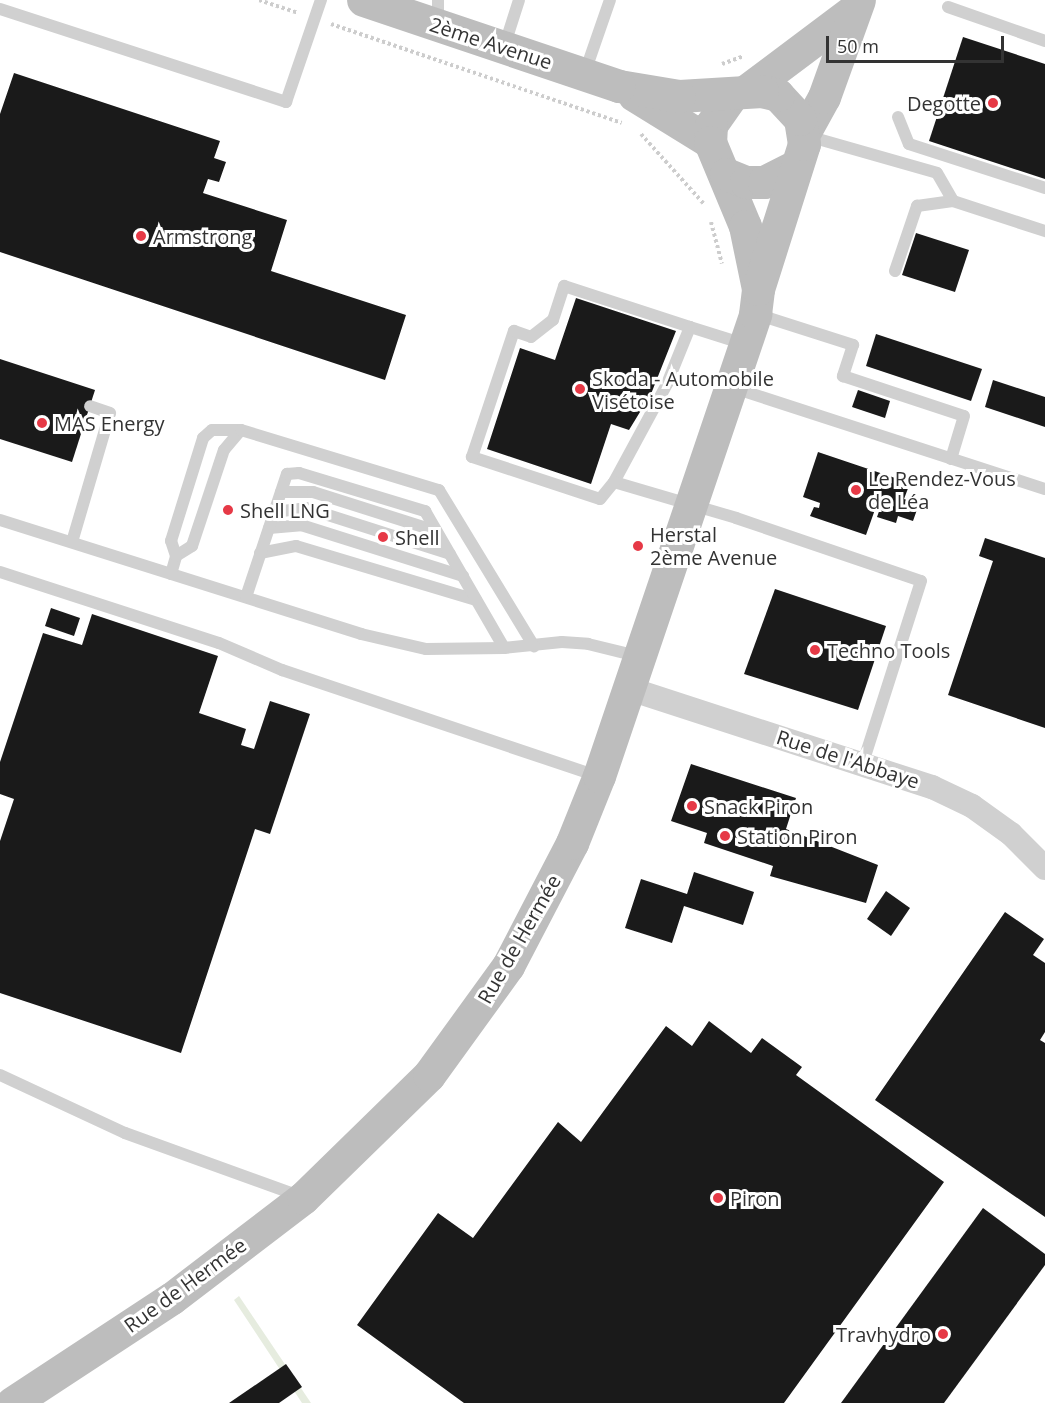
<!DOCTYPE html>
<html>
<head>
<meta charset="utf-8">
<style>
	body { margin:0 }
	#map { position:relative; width:1045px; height:1403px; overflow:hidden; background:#fff; font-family:"Open Sans",sans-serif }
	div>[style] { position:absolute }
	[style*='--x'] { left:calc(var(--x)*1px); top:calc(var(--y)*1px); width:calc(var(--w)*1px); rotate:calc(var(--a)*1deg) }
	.green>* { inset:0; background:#e6ecdf }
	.building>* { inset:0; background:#1a1a1a }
	.path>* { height:4px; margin-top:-2px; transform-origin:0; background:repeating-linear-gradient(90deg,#cdcdcd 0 3px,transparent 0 6px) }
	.lane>* { height:12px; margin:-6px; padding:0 6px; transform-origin:6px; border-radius:6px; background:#d0d0d0 }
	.street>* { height:24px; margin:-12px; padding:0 12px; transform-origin:12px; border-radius:12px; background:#d0d0d0 }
	.secondary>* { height:33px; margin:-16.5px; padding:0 16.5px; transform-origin:16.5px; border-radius:16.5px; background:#bdbdbd }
	.dots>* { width:16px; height:16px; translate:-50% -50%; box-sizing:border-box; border:3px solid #fff; border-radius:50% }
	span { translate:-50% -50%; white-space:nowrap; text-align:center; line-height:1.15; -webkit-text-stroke:6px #fff; paint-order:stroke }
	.street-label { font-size:20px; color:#333 }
	.poi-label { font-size:20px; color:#333 }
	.right { translate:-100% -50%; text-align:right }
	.left { translate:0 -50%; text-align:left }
	.scale { position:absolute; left:826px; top:36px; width:178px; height:27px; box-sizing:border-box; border:3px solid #333; border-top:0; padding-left:8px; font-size:18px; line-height:21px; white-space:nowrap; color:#333; -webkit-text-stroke:4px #fff; paint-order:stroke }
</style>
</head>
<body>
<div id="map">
	<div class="green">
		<i style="clip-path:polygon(239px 1296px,311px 1403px,302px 1403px,234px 1300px)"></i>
	</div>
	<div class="building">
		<i style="clip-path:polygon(963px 37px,1045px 64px,1045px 179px,929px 141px)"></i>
		<i style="clip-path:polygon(14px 73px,220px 141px,214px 158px,226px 162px,219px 182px,208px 179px,203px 193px,287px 220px,271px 271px,406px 315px,385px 380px,0 252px,0 114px)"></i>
		<i style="clip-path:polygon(916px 233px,969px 250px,955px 292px,902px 275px)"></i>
		<i style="clip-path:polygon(576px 298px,676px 331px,651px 394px,629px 430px,611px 424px,591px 484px,487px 449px,520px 348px,555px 360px)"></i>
		<i style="clip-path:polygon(876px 334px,982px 369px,971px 401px,866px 366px)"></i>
		<i style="clip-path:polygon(0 359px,95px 390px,72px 462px,0 439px)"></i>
		<i style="clip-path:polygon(993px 380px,1045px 397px,1045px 427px,985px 407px)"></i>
		<i style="clip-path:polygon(858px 390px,890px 401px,885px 418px,852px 407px)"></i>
		<i style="clip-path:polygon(818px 452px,910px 483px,904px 499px,919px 504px,913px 521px,898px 516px,896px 523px,877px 517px,882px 503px,878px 501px,866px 535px,810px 516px,814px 507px,819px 508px,820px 503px,803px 497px)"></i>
		<i style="clip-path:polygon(985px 538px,1045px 558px,1045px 728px,948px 695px,993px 561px,979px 556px)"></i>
		<i style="clip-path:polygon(775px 589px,886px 626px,858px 710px,744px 674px)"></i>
		<i style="clip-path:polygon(51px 608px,80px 618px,74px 636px,45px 626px)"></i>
		<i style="clip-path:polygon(92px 614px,218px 656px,199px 713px,246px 729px,241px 745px,254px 749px,270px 701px,310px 714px,270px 834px,255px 829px,181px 1053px,0 993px,0 841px,14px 799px,0 794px,0 762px,43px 633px,82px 645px)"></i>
		<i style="clip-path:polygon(691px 764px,796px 798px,786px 829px,878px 865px,866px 903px,770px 876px,773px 866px,704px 843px,707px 833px,671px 821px)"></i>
		<i style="clip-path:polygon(694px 872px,754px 892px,743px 925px,684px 906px,672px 943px,625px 928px,641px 879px,687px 894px)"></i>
		<i style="clip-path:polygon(886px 891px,910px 908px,891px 936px,867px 919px)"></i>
		<i style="clip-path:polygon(1005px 912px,1044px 939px,1033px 955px,1045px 963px,1045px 1032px,1040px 1040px,1045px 1043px,1045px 1217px,875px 1100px)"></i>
		<i style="clip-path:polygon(709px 1021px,751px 1053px,762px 1038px,802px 1067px,796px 1075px,944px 1182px,784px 1403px,464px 1403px,357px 1325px,438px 1213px,473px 1238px,558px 1122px,581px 1142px,666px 1026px,692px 1046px)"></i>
		<i style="clip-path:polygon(983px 1208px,1045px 1254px,1045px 1265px,944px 1403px,841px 1403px)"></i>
		<i style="clip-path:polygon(286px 1364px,302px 1387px,279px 1403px,229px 1403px)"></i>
	</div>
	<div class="path">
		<i style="--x:259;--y:0;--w:41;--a:18.4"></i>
		<i style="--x:331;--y:24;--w:307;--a:18.8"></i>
		<i style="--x:722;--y:64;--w:23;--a:-20"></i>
		<i style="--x:641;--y:134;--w:94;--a:48"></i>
		<i style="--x:711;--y:222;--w:43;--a:75.3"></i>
	</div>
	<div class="lane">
		<i style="--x:948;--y:7;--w:103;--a:19.3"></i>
		<i style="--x:0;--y:9;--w:301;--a:18"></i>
		<i style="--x:286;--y:102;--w:108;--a:-71.1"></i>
		<i style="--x:438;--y:23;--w:23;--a:-90"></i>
		<i style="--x:504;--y:47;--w:49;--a:-72.3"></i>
		<i style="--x:585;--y:72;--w:76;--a:-70.9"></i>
		<i style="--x:898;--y:117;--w:29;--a:68"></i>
		<i style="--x:909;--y:144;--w:143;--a:17.9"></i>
		<i style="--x:804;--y:135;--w:138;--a:15.9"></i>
		<i style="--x:937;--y:173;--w:32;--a:60"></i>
		<i style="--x:953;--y:201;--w:97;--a:18.1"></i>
		<i style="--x:895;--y:271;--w:69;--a:-71.3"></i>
		<i style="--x:917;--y:206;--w:36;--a:-8"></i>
		<i style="--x:756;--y:314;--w:102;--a:17.7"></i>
		<i style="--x:853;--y:345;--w:33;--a:108"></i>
		<i style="--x:843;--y:376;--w:127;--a:18.3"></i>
		<i style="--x:964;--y:416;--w:45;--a:106.8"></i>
		<i style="--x:744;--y:344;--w:57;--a:-162.5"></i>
		<i style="--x:690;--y:327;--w:61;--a:112"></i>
		<i style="--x:667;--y:384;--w:111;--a:118.4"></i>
		<i style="--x:614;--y:482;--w:127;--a:16.4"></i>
		<i style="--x:736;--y:518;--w:195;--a:18.8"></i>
		<i style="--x:921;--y:581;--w:191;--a:107.7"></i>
		<i style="--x:731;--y:387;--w:330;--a:18"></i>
		<i style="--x:614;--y:482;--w:22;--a:129"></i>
		<i style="--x:600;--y:499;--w:135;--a:-161.8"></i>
		<i style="--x:472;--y:457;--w:133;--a:-71.6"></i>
		<i style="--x:514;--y:331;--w:18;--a:19"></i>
		<i style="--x:531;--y:337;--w:28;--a:-38"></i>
		<i style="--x:553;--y:320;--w:36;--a:-72"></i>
		<i style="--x:564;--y:286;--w:133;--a:18"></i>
		<i style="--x:281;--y:492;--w:32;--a:0"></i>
		<i style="--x:313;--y:492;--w:129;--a:17.6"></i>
		<i style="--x:274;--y:512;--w:32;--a:-7"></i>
		<i style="--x:306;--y:508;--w:151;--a:17.7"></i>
		<i style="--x:0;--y:520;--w:379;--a:17.5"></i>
		<i style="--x:361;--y:634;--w:67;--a:13"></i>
		<i style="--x:426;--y:649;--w:78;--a:-0.7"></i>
		<i style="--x:504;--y:648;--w:58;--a:-5.9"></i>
		<i style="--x:562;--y:642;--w:26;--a:4"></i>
		<i style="--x:588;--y:644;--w:50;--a:13.8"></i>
		<i style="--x:269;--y:528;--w:32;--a:-5"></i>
		<i style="--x:301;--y:525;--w:170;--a:17.5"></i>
		<i style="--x:72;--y:542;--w:134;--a:-73.6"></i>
		<i style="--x:110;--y:413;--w:21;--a:-161"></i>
		<i style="--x:260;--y:553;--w:37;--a:-11"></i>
		<i style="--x:296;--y:546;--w:188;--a:16.7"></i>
		<i style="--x:176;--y:556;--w:19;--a:-32"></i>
		<i style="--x:192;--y:546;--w:101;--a:-71.6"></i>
		<i style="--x:224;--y:450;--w:26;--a:-50"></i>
		<i style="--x:0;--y:572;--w:230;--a:18"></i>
		<i style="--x:219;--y:643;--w:69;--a:23.2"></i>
		<i style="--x:282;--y:670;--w:332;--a:18.6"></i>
		<i style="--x:171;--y:574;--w:19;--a:-74"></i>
		<i style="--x:176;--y:556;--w:16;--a:-108"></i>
		<i style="--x:171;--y:541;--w:108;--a:-72.7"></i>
		<i style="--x:203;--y:438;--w:12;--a:-42"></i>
		<i style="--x:212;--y:430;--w:29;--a:0"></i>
		<i style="--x:241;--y:430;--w:207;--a:16.9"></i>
		<i style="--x:439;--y:490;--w:183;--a:58.7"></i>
		<i style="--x:246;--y:597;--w:130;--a:-71.6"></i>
		<i style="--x:287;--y:474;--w:12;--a:-5"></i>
		<i style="--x:299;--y:473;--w:132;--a:16.8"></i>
		<i style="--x:425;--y:511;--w:158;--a:60"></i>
		<i style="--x:0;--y:1075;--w:138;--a:24.9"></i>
		<i style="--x:125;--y:1133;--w:185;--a:19.9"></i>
	</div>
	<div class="street">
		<i style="--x:630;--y:689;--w:318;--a:18"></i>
		<i style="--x:932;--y:787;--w:44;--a:25.4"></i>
		<i style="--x:972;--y:806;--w:48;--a:35.7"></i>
		<i style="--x:1011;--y:834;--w:48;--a:45"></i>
	</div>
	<div class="secondary">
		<i style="--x:746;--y:91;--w:135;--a:-36.9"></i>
		<i style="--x:634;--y:95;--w:89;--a:31.7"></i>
		<i style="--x:732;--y:95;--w:37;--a:125"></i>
		<i style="--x:711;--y:125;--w:17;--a:93"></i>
		<i style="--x:710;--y:142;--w:91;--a:67.4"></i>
		<i style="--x:745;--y:226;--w:64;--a:78.3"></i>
		<i style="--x:803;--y:135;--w:43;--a:-61.1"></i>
		<i style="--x:824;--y:97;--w:103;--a:-70.2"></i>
		<i style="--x:726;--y:174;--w:22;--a:22"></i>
		<i style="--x:746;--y:182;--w:18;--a:0"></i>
		<i style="--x:764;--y:182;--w:35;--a:-27"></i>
		<i style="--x:12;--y:1403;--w:191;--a:-33.3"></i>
		<i style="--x:172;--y:1298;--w:165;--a:-37.4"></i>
		<i style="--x:303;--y:1198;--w:176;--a:-44.3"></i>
		<i style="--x:429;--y:1075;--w:135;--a:-54.1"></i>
		<i style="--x:508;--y:966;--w:139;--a:-62.5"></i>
		<i style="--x:572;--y:843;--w:72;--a:-68.1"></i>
		<i style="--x:599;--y:776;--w:488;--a:-71.3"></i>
		<i style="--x:755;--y:314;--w:25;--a:-83"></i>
		<i style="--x:758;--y:289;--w:152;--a:-72.4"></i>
		<i style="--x:804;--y:144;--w:25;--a:-99"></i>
		<i style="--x:800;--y:119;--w:33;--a:-133"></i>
		<i style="--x:778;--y:95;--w:16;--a:-166"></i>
		<i style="--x:762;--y:91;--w:83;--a:176.6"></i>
		<i style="--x:679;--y:96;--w:61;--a:-170.5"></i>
		<i style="--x:619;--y:86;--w:270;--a:-161.4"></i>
	</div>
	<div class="dots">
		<i style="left:993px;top:103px;background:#e63946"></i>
		<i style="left:141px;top:236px;background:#e63946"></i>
		<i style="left:580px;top:389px;background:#e63946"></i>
		<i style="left:42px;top:423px;background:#e63946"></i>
		<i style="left:856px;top:490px;background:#e63946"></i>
		<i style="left:228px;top:510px;background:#e63946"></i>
		<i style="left:383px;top:537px;background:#e63946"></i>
		<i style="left:638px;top:546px;background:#e63946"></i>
		<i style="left:815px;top:650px;background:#e63946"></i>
		<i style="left:692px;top:806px;background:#e63946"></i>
		<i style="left:725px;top:836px;background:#e63946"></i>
		<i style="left:718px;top:1198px;background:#e63946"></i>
		<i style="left:943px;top:1334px;background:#e63946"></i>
	</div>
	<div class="street-label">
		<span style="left:491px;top:43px;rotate:18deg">2ème Avenue</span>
		<span style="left:848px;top:759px;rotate:18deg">Rue de l'Abbaye</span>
		<span style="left:519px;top:939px;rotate:-60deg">Rue de Hermée</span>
		<span style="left:185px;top:1285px;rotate:-36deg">Rue de Hermée</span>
	</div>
	<div class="poi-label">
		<span class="right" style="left:981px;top:103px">Degotte</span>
		<span class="left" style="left:153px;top:236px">Armstrong</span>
		<span class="left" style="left:592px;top:390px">Skoda - Automobile<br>Visétoise</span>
		<span class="left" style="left:54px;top:423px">MAS Energy</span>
		<span class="left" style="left:868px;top:490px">Le Rendez-Vous<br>de Léa</span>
		<span class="left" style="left:240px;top:510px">Shell LNG</span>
		<span class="left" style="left:650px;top:546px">Herstal<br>2ème Avenue</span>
		<span class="left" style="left:395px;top:537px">Shell</span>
		<span class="left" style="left:827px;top:650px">Techno Tools</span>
		<span class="left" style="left:704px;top:806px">Snack Piron</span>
		<span class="left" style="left:737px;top:836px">Station Piron</span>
		<span class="left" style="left:730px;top:1198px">Piron</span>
		<span class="right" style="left:931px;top:1334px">Travhydro</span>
	</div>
	<div class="scale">50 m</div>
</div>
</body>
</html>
